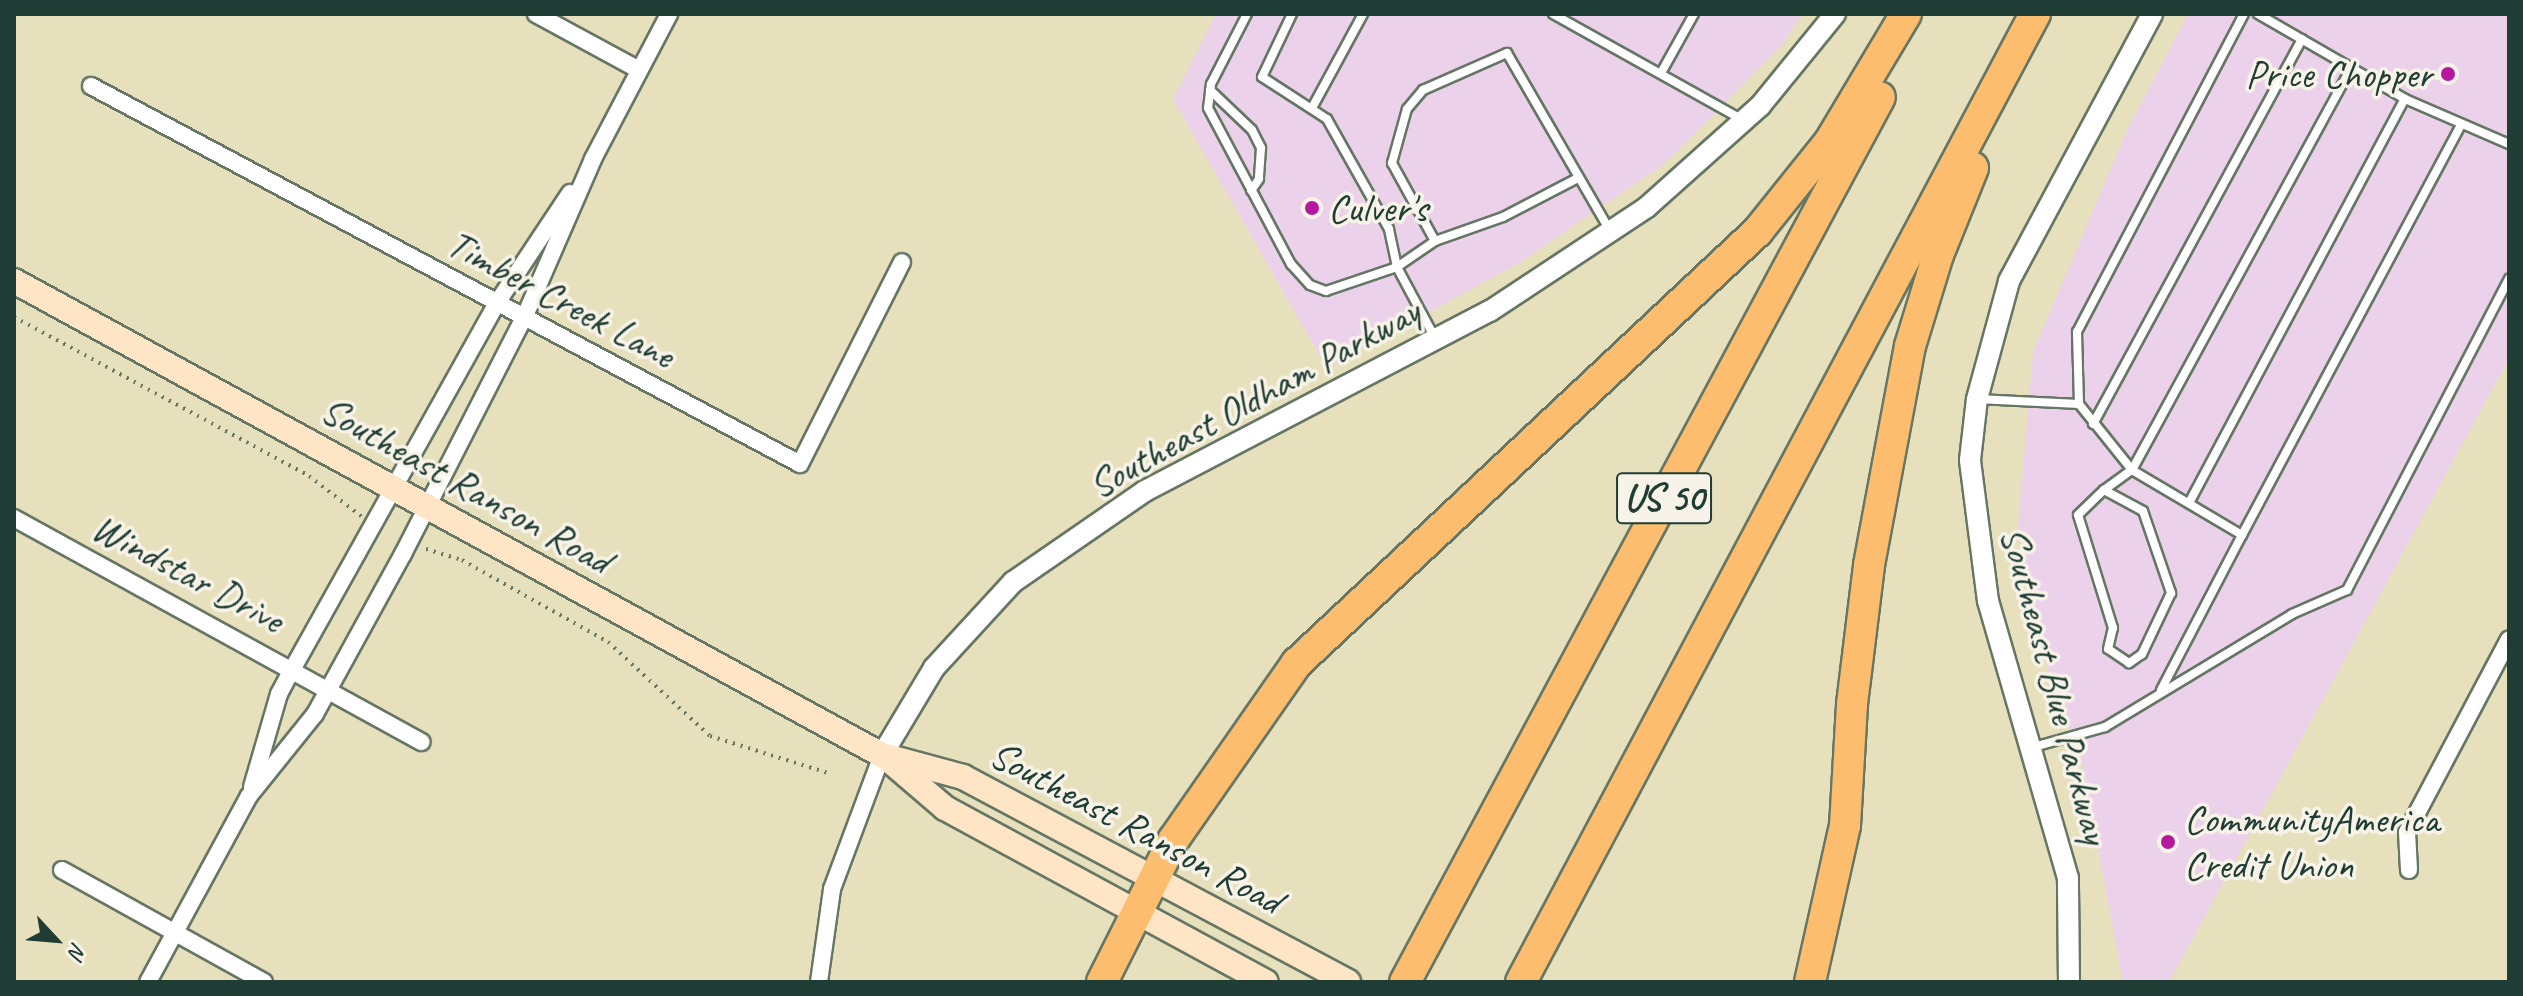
<!DOCTYPE html>
<html>
<head>
<meta charset="utf-8">
<style>
	body { margin:0 }
	#map { position:relative; width:2523px; height:996px; overflow:hidden; background:#e7e0bc; font-family:Caveat,sans-serif }
	div>[style] { position:absolute }
	[style*='--x'] { left:calc(var(--x)*1px); top:calc(var(--y)*1px); width:calc(var(--w)*1px); rotate:calc(var(--a)*1deg) }
	.built>* { inset:0; background:#ecd1ea }
	.path>* { height:4px; margin-top:-2px; transform-origin:0; background:repeating-linear-gradient(90deg,#657664 0 2px,transparent 0 8px) }
	.roads { filter:drop-shadow(2px 0 #657664) drop-shadow(-2px 0 #657664) drop-shadow(0 2px #657664) drop-shadow(0 -2px #657664) }
	.service>* { height:8px; margin:-4px; padding:0 4px; transform-origin:4px; border-radius:4px; background:#fff }
	.minor>* { height:16px; margin:-8px; padding:0 8px; transform-origin:8px; border-radius:8px; background:#fff }
	.tertiary>* { height:20px; margin:-10px; padding:0 10px; transform-origin:10px; border-radius:10px; background:#fff }
	.secondary>* { height:24px; margin:-12px; padding:0 12px; transform-origin:12px; border-radius:12px; background:#fee5c5 }
	.motorway>* { height:30px; margin:-15px; padding:0 15px; transform-origin:15px; border-radius:15px; background:#fcbd6f }
	.dots>* { width:22px; height:22px; translate:-50% -50%; box-sizing:border-box; border:4px solid #f7f3e8; border-radius:50% }
	span { translate:-50% -50%; white-space:nowrap; text-align:center; line-height:1.15; -webkit-text-stroke:7px #f7f3e8; paint-order:stroke }
	.shield-label span { padding:2px 6px; background:#f7f3e8; border:2px solid; border-radius:6px; -webkit-text-stroke-width:0 }
	.shield-label { font-size:38px; color:#1f3d34; font-weight:700 }
	.poi-label { font-size:40px; color:#1f3d34 }
	.right { translate:-100% -50%; text-align:right }
	.left { translate:0 -50%; text-align:left }
	.street-label { font-size:40px; color:#1f3d34 }
	.frame { position:absolute; inset:0; border:16px solid #1f3d34; pointer-events:none }
	.north { position:absolute; left:16px; top:900px; width:80px; height:80px; -webkit-text-stroke:6px #f7f3e8; paint-order:stroke; rotate:116deg; font-size:22px; font-weight:700; line-height:32px; text-align:center; color:#1f3d34 }
	.north::after { content:''; display:block; margin:auto; width:28px; height:36px; background:#1f3d34; clip-path:polygon(50% 0,100% 100%,50% 72%,0 100%) }
</style>
</head>
<body>
<div id="map">
	<div class="built">
		<i style="clip-path:polygon(1216px 14px,1802px 14px,1782px 45px,1664px 164px,1519px 263px,1327px 368px,1173px 99px)"></i>
		<i style="clip-path:polygon(2188px 14px,2509px 14px,2509px 358px,2169px 982px,2123px 982px,2082px 764px,2050px 679px,2018px 528px,2033px 352px,2128px 128px)"></i>
	</div>
	<div class="path">
		<i style="--x:14;--y:317;--w:335;--a:28.3"></i>
		<i style="--x:309;--y:476;--w:66;--a:37.6"></i>
		<i style="--x:426;--y:549;--w:38;--a:17"></i>
		<i style="--x:462;--y:560;--w:167;--a:29.3"></i>
		<i style="--x:608;--y:642;--w:139;--a:42.7"></i>
		<i style="--x:710;--y:736;--w:124;--a:17.4"></i>
	</div>
	<div class="roads">
		<div class="service">
			<i style="--x:1247;--y:14;--w:79;--a:117.2"></i>
			<i style="--x:1211;--y:84;--w:24;--a:97"></i>
			<i style="--x:1208;--y:108;--w:177;--a:62"></i>
			<i style="--x:1291;--y:264;--w:28;--a:48"></i>
			<i style="--x:1310;--y:285;--w:17;--a:21"></i>
			<i style="--x:1326;--y:291;--w:75;--a:-18.7"></i>
			<i style="--x:1397;--y:267;--w:39;--a:-102"></i>
			<i style="--x:1389;--y:229;--w:126;--a:-119.4"></i>
			<i style="--x:1327;--y:119;--w:77;--a:-147.1"></i>
			<i style="--x:1262;--y:77;--w:70;--a:-64.5"></i>
			<i style="--x:1553;--y:14;--w:218;--a:29.2"></i>
			<i style="--x:2258;--y:14;--w:170;--a:30"></i>
			<i style="--x:2405;--y:99;--w:113;--a:23.4"></i>
			<i style="--x:1661;--y:73;--w:68;--a:-60.8"></i>
			<i style="--x:1210;--y:90;--w:58;--a:43.6"></i>
			<i style="--x:1252;--y:130;--w:20;--a:63"></i>
			<i style="--x:1261;--y:148;--w:31;--a:94"></i>
			<i style="--x:1259;--y:179;--w:14;--a:124"></i>
			<i style="--x:1312;--y:108;--w:107;--a:-61.5"></i>
			<i style="--x:1435;--y:241;--w:72;--a:-19.4"></i>
			<i style="--x:1503;--y:217;--w:82;--a:-27.5"></i>
			<i style="--x:1435;--y:338;--w:81;--a:-118.2"></i>
			<i style="--x:1397;--y:267;--w:46;--a:-34.4"></i>
			<i style="--x:1435;--y:241;--w:89;--a:-118.9"></i>
			<i style="--x:1392;--y:163;--w:56;--a:-74.5"></i>
			<i style="--x:1407;--y:109;--w:25;--a:-50"></i>
			<i style="--x:1423;--y:90;--w:92;--a:-23.8"></i>
			<i style="--x:1507;--y:53;--w:206;--a:59.9"></i>
			<i style="--x:1977;--y:399;--w:102;--a:2.8"></i>
			<i style="--x:2079;--y:404;--w:85;--a:51.2"></i>
			<i style="--x:2132;--y:470;--w:128;--a:30.6"></i>
			<i style="--x:2242;--y:535;--w:175;--a:117.6"></i>
			<i style="--x:2079;--y:404;--w:72;--a:-91.6"></i>
			<i style="--x:2077;--y:332;--w:359;--a:-62.3"></i>
			<i style="--x:2093;--y:424;--w:438;--a:-61.5"></i>
			<i style="--x:2104;--y:490;--w:44;--a:28.3"></i>
			<i style="--x:2143;--y:511;--w:87;--a:71.1"></i>
			<i style="--x:2171;--y:593;--w:68;--a:115.4"></i>
			<i style="--x:2142;--y:654;--w:16;--a:145"></i>
			<i style="--x:2129;--y:663;--w:25;--a:-146"></i>
			<i style="--x:2108;--y:649;--w:22;--a:-77"></i>
			<i style="--x:2113;--y:628;--w:118;--a:-107.2"></i>
			<i style="--x:2078;--y:515;--w:36;--a:-44"></i>
			<i style="--x:2104;--y:490;--w:34;--a:-36"></i>
			<i style="--x:2132;--y:470;--w:458;--a:-61.4"></i>
			<i style="--x:2189;--y:503;--w:458;--a:-61.9"></i>
			<i style="--x:2242;--y:535;--w:463;--a:-61.9"></i>
			<i style="--x:2030;--y:748;--w:78;--a:-15.6"></i>
			<i style="--x:2105;--y:727;--w:218;--a:-31.1"></i>
			<i style="--x:2292;--y:614;--w:60;--a:-23.6"></i>
			<i style="--x:2347;--y:590;--w:351;--a:-62.5"></i>
		</div>
		<div class="minor">
			<i style="--x:536;--y:14;--w:117;--a:28.5"></i>
			<i style="--x:91;--y:86;--w:803;--a:28.06"></i>
			<i style="--x:800;--y:464;--w:226;--a:-63.2"></i>
			<i style="--x:14;--y:518;--w:465;--a:28.8"></i>
			<i style="--x:252;--y:787;--w:97;--a:-73.8"></i>
			<i style="--x:279;--y:694;--w:30;--a:-62"></i>
			<i style="--x:293;--y:668;--w:418;--a:-60.8"></i>
			<i style="--x:497;--y:303;--w:132;--a:-56.4"></i>
			<i style="--x:62;--y:870;--w:231;--a:29"></i>
			<i style="--x:2409;--y:870;--w:38;--a:-93"></i>
			<i style="--x:2407;--y:832;--w:218;--a:-62.1"></i>
			<i style="--x:148;--y:982;--w:212;--a:-61.5"></i>
			<i style="--x:249;--y:796;--w:105;--a:-51.2"></i>
			<i style="--x:315;--y:714;--w:183;--a:-61.2"></i>
			<i style="--x:403;--y:554;--w:265;--a:-62.9"></i>
			<i style="--x:524;--y:318;--w:173;--a:-66.5"></i>
			<i style="--x:593;--y:159;--w:164;--a:-62.3"></i>
			<i style="--x:819;--y:982;--w:94;--a:-82"></i>
			<i style="--x:832;--y:889;--w:143;--a:-69.5"></i>
		</div>
		<div class="tertiary">
			<i style="--x:882;--y:755;--w:101;--a:-59.1"></i>
			<i style="--x:934;--y:668;--w:117;--a:-47.4"></i>
			<i style="--x:1013;--y:582;--w:160;--a:-34.6"></i>
			<i style="--x:1145;--y:491;--w:389;--a:-27.6"></i>
			<i style="--x:1490;--y:311;--w:188;--a:-33.5"></i>
			<i style="--x:1647;--y:207;--w:152;--a:-41.8"></i>
			<i style="--x:1760;--y:106;--w:119;--a:-50.8"></i>
			<i style="--x:2069;--y:982;--w:104;--a:-90.6"></i>
			<i style="--x:2068;--y:878;--w:288;--a:-106.1"></i>
			<i style="--x:1988;--y:601;--w:142;--a:-97.3"></i>
			<i style="--x:1970;--y:460;--w:61;--a:-83.5"></i>
			<i style="--x:1977;--y:399;--w:122;--a:-74.8"></i>
			<i style="--x:2009;--y:281;--w:303;--a:-61.8"></i>
		</div>
		<div class="secondary">
			<i style="--x:14;--y:281;--w:989;--a:28.64"></i>
			<i style="--x:882;--y:755;--w:84;--a:15.2"></i>
			<i style="--x:963;--y:777;--w:436;--a:28"></i>
			<i style="--x:890;--y:761;--w:72;--a:40.5"></i>
			<i style="--x:945;--y:808;--w:365;--a:28.5"></i>
		</div>
		<div class="motorway">
			<i style="--x:1102;--y:982;--w:160;--a:-63.3"></i>
			<i style="--x:1174;--y:839;--w:215;--a:-55.1"></i>
			<i style="--x:1297;--y:663;--w:632;--a:-43.14"></i>
			<i style="--x:1758;--y:231;--w:115;--a:-51.3"></i>
			<i style="--x:1830;--y:141;--w:148;--a:-59.1"></i>
			<i style="--x:1405;--y:982;--w:1004;--a:-61.78"></i>
			<i style="--x:1521;--y:982;--w:1096;--a:-62.03"></i>
			<i style="--x:1810;--y:982;--w:160;--a:-77.4"></i>
			<i style="--x:1845;--y:826;--w:122;--a:-86.7"></i>
			<i style="--x:1852;--y:704;--w:140;--a:-83"></i>
			<i style="--x:1869;--y:565;--w:223;--a:-79.4"></i>
			<i style="--x:1910;--y:346;--w:95;--a:-72.9"></i>
			<i style="--x:1938;--y:255;--w:94;--a:-68.1"></i>
		</div>
	</div>
	<div class="dots">
		<i style="left:2448px;top:74px;background:#b5179e"></i>
		<i style="left:1312px;top:208px;background:#b5179e"></i>
		<i style="left:2168px;top:842px;background:#b5179e"></i>
	</div>
	<div class="shield-label">
		<span style="left:1664px;top:498px">US 50</span>
	</div>
	<div class="poi-label">
		<span class="right" style="left:2432px;top:74px">Price Chopper</span>
		<span class="left" style="left:1328px;top:208px">Culver's</span>
		<span class="left" style="left:2184px;top:842px">CommunityAmerica<br>Credit Union</span>
	</div>
	<div class="street-label">
		<span style="left:561px;top:299px;rotate:28deg">Timber Creek Lane</span>
		<span style="left:1254px;top:398px;rotate:-29deg">Southeast Oldham Parkway</span>
		<span style="left:466px;top:485px;rotate:29deg">Southeast Ranson Road</span>
		<span style="left:188px;top:573px;rotate:28deg">Windstar Drive</span>
		<span style="left:2055px;top:685px;rotate:75deg">Southeast Blue Parkway</span>
		<span style="left:1136px;top:827px;rotate:28deg">Southeast Ranson Road</span>
	</div>
	<div class="frame"></div>
	<div class="north">N</div>
</div>
</body>
</html>
